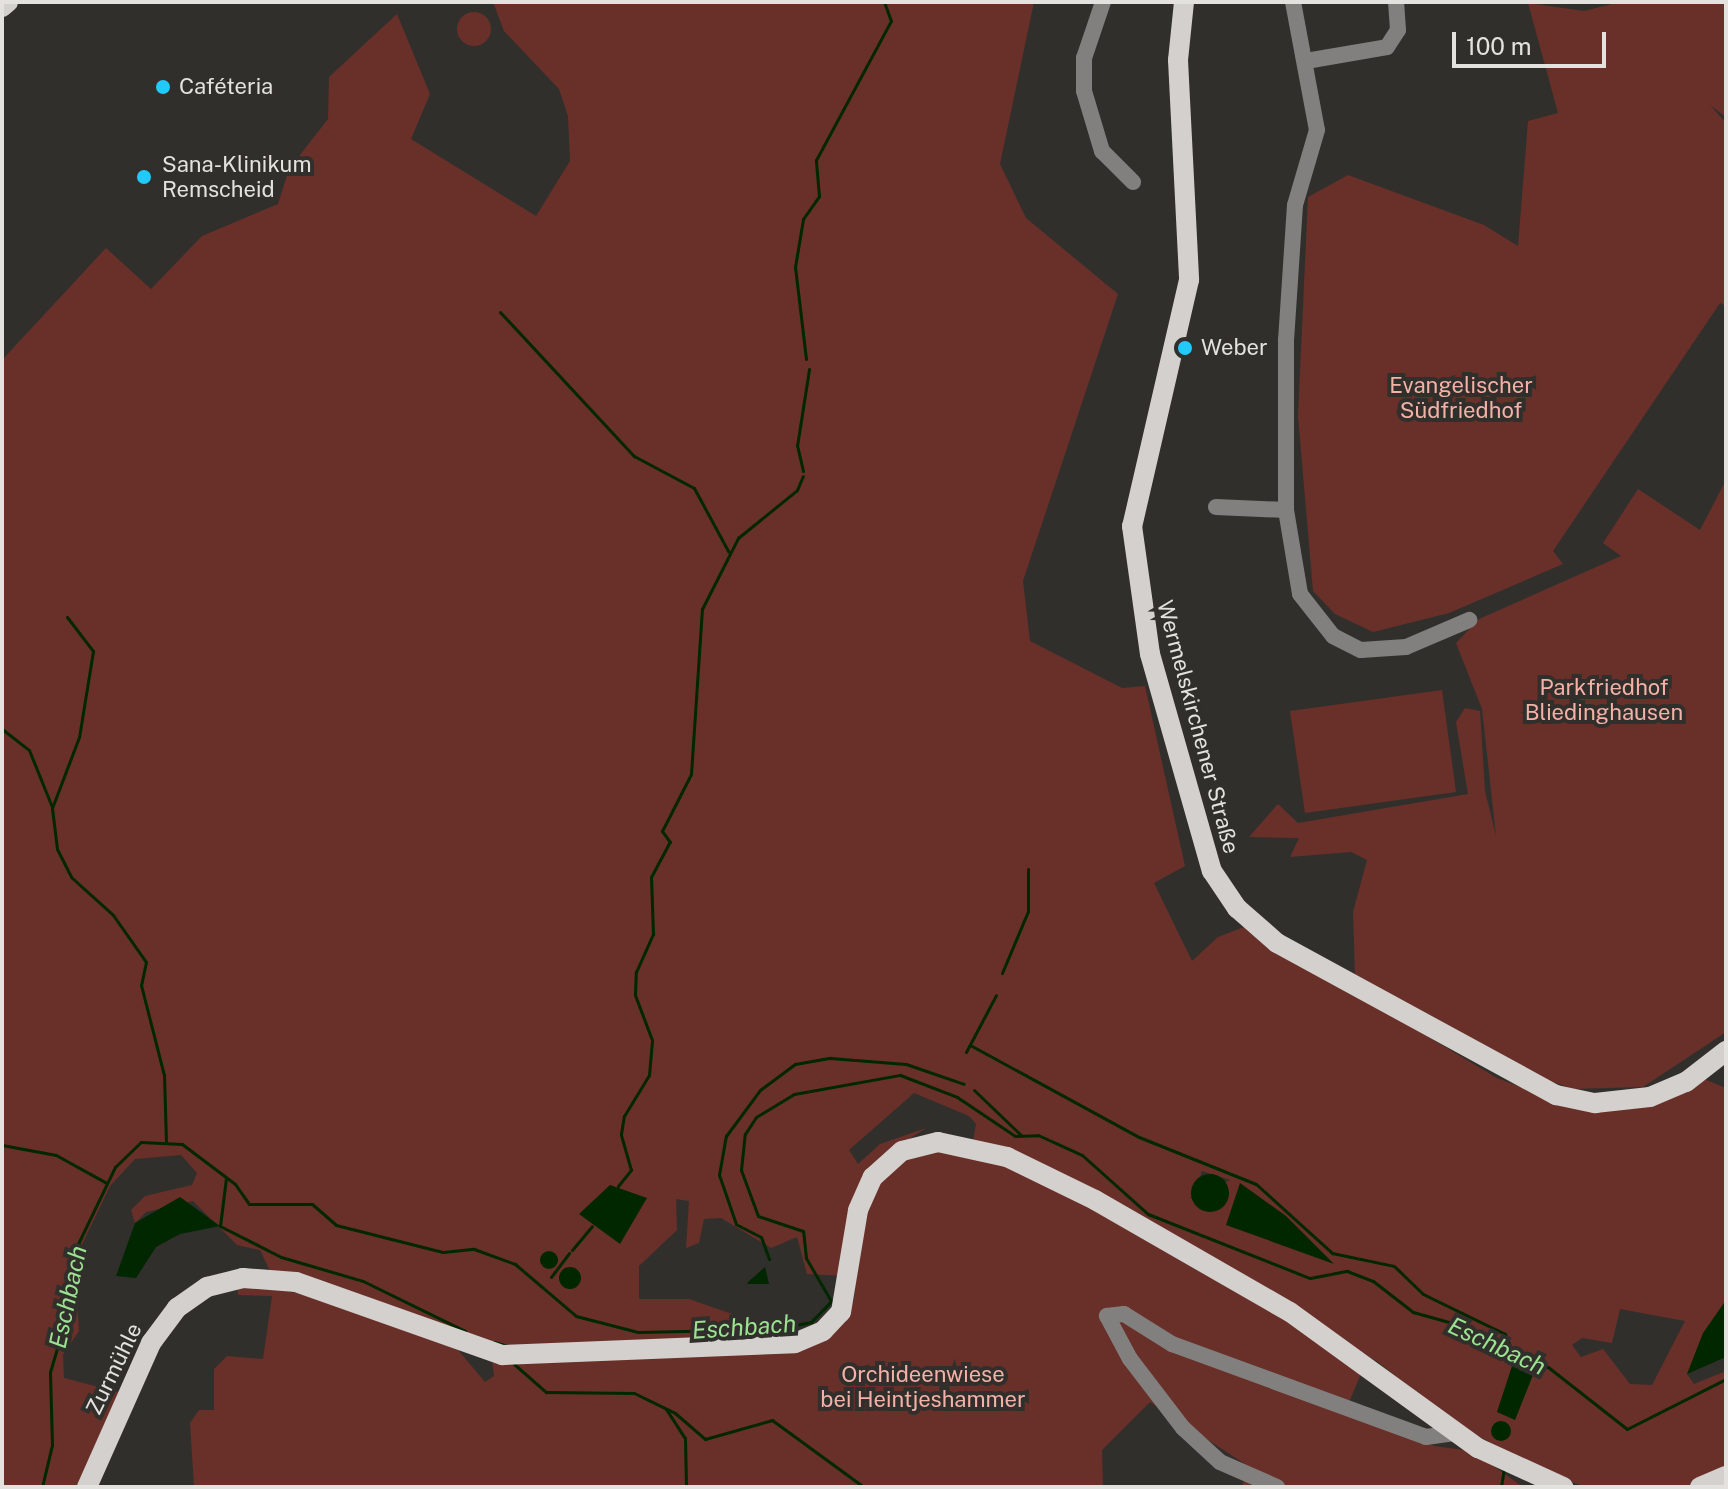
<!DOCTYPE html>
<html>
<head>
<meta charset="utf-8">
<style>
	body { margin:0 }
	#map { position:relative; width:1728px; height:1489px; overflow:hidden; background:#312f2b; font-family:"Public Sans",sans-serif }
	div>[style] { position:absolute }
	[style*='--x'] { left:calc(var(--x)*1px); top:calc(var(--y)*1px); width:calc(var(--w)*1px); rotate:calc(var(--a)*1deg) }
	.green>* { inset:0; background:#693029 }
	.round { border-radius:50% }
	.water>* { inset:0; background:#012700 }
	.stream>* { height:3px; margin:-1.5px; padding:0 1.5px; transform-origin:1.5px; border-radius:1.5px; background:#012700 }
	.minor>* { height:16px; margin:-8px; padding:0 8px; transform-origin:8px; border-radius:8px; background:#82807e }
	.major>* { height:20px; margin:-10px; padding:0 10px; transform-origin:10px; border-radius:10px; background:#d4d0cd }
	.dots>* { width:22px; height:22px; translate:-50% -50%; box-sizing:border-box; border:4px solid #312f2b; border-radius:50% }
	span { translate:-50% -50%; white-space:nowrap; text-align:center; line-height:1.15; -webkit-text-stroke:8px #312f2b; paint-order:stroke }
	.poi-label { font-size:22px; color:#e3e2df }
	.left { translate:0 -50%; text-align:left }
	.park-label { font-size:22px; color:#f3b1a7 }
	.street-label { font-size:22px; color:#e3e2df }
	.water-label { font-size:24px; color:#9be291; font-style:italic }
	.frame { position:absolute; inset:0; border:4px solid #e3e2df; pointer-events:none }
	.scale { position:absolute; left:1452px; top:32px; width:154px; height:36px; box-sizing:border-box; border:4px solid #e3e2df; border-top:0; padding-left:10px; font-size:24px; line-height:28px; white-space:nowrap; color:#e3e2df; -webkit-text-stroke:6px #312f2b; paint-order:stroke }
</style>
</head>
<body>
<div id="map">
	<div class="green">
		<i style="clip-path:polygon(evenodd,493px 2px,1034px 2px,1000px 164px,1026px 218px,1118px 294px,1023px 581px,1030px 641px,1122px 688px,1145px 686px,1185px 866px,1154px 883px,1192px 961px,1218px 937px,1244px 927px,1497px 1078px,1571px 1106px,1704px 1079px,1726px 1088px,1726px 1300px,1687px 1374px,1694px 1384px,1726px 1371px,1726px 1470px,1685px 1487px,1586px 1487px,1541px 1472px,1449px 1419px,1378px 1362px,973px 1141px,976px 1124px,969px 1116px,914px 1093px,849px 1150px,858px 1164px,880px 1144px,926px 1128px,881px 1157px,844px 1276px,807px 1274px,797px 1237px,771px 1248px,721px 1218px,704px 1219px,699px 1243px,686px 1248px,689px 1201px,676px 1199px,677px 1230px,639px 1266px,639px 1299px,689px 1299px,738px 1316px,742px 1342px,506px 1351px,271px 1273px,260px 1250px,237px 1245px,193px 1201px,146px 1212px,135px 1223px,131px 1210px,145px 1196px,192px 1185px,197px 1173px,181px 1155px,135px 1159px,110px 1186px,75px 1259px,79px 1331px,63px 1355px,64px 1378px,122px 1393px,80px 1487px,2px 1487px,2px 360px,106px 248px,151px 289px,202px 236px,278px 204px,289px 169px,328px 119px,329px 77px,397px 14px,430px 94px,411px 139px,536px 216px,570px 161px,568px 116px,559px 89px,504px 31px,493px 2px,1202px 1171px,1230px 1180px,1190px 1199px,1195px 1191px,1202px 1171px,493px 2px,1620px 1309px,1685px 1321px,1652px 1385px,1630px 1384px,1603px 1349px,1581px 1357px,1572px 1345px,1582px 1338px,1612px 1343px,1620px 1309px)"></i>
		<i style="clip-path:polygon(1620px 2px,1726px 2px,1726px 117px,1710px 105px,1726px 123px,1726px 306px,1720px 303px,1553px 551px,1563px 564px,1449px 613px,1373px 632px,1335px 614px,1313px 591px,1298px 416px,1308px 197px,1348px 175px,1484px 225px,1518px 246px,1528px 121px,1558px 113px,1528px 3px,1584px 11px)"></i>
		<i class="round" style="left:457px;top:12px;width:34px;height:34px"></i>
		<i style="clip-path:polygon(1726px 480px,1726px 1032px,1643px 1087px,1573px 1089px,1533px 1075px,1355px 974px,1353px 912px,1367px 860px,1351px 852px,1290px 857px,1299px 838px,1249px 837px,1278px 804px,1298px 823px,1468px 794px,1456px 722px,1465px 708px,1480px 711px,1485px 791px,1496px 836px,1482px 709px,1456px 643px,1479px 619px,1621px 556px,1603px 543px,1638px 489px,1700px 530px)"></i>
		<i style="clip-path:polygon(1442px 690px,1456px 792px,1305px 813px,1290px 711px)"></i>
		<i style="clip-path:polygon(931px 1147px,1007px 1164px,1259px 1299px,1362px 1371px,1346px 1410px,1434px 1446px,1472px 1451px,1523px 1487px,1242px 1487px,1248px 1466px,1150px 1402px,1102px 1450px,1103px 1487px,194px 1487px,190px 1423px,199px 1410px,214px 1410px,214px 1369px,227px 1356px,263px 1359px,272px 1296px,238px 1295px,237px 1284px,330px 1298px,458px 1350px,485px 1382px,494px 1376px,492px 1359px,779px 1350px,853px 1303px,869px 1195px,898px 1159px)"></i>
	</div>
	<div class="water">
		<i class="round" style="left:1191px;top:1174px;width:38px;height:38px"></i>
		<i style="clip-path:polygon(1240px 1183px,1286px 1216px,1334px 1264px,1226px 1225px)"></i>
		<i style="clip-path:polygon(610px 1185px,647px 1198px,620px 1244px,579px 1214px)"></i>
		<i style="clip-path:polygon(180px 1197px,220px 1226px,180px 1234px,156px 1247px,136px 1278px,116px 1276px,135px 1223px)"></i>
		<i class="round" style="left:540px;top:1251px;width:18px;height:18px"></i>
		<i class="round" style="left:559px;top:1267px;width:22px;height:22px"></i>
		<i style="clip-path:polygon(765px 1267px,769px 1284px,747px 1284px,748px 1282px)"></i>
		<i style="clip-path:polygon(1726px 1300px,1726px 1357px,1687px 1374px,1703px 1333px)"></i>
		<i style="clip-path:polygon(1513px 1363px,1533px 1375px,1515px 1420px,1497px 1412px)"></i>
		<i class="round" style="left:1491px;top:1421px;width:20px;height:20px"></i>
	</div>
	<div class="stream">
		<i style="--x:500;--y:312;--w:197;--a:47.1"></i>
		<i style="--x:634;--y:456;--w:68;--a:28.1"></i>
		<i style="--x:694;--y:488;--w:72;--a:61.6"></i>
		<i style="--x:806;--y:359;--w:93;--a:-96.8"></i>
		<i style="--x:795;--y:267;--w:49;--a:-80.5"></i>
		<i style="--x:803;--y:219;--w:28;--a:-55"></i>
		<i style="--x:819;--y:196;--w:36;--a:-95"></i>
		<i style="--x:816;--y:160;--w:158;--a:-61.7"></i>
		<i style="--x:891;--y:21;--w:20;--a:-110"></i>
		<i style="--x:803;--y:471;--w:26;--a:-103"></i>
		<i style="--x:797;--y:446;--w:78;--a:-81.1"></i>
		<i style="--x:67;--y:617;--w:43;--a:52.6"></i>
		<i style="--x:93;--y:651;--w:87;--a:99.2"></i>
		<i style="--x:79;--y:737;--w:76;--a:110.8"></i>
		<i style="--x:52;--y:808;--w:41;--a:83"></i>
		<i style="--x:57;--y:849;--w:31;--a:63"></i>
		<i style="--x:71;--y:877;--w:57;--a:42.1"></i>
		<i style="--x:113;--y:915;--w:57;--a:54.9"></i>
		<i style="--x:146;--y:962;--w:24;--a:102"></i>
		<i style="--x:141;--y:985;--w:93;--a:75.7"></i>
		<i style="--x:164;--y:1075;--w:66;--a:88.3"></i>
		<i style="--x:2;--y:729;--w:34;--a:38"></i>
		<i style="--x:29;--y:750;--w:61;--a:68"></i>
		<i style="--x:1002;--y:973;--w:67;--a:-67.2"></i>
		<i style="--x:1028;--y:911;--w:42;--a:-90"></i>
		<i style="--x:970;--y:1045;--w:192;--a:28.6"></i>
		<i style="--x:1139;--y:1137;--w:126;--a:21.9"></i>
		<i style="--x:1256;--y:1184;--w:103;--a:42.2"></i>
		<i style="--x:1332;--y:1253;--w:63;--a:11.8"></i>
		<i style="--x:1394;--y:1266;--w:40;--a:44"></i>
		<i style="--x:1423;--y:1294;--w:91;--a:26"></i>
		<i style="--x:1505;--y:1334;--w:16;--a:68"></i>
		<i style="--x:966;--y:1052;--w:64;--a:-62.2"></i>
		<i style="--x:974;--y:1090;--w:65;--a:43.8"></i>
		<i style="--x:2;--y:1145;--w:55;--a:10.5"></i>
		<i style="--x:56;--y:1155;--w:56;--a:28.9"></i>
		<i style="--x:226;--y:1178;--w:48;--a:97.1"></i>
		<i style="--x:220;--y:1226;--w:68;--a:26.9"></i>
		<i style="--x:281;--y:1257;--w:85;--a:16.3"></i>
		<i style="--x:363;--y:1281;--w:114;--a:26.1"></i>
		<i style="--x:618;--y:1186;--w:21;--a:-51"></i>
		<i style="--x:631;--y:1170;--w:37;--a:-106"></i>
		<i style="--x:621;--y:1134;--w:18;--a:-81"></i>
		<i style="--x:624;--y:1116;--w:48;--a:-58.6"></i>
		<i style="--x:649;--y:1075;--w:35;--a:-85"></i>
		<i style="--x:652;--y:1040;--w:48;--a:-110.7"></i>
		<i style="--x:635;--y:995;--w:23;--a:-88"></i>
		<i style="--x:636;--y:972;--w:42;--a:-65.9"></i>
		<i style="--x:653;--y:934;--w:57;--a:-92"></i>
		<i style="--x:651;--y:877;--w:40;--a:-62"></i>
		<i style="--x:670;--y:842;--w:14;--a:-126"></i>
		<i style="--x:662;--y:831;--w:64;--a:-63"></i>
		<i style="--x:691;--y:774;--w:165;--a:-86.2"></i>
		<i style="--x:702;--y:609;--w:80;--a:-63.1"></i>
		<i style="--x:738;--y:538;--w:76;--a:-39.1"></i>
		<i style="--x:797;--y:490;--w:15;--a:-67"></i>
		<i style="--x:572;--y:1250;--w:31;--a:-50"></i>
		<i style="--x:769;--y:1259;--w:23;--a:-110"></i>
		<i style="--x:761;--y:1237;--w:28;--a:-153"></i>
		<i style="--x:736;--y:1224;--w:52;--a:-109.1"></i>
		<i style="--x:719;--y:1175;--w:40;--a:-80"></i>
		<i style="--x:726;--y:1136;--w:57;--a:-53.5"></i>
		<i style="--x:760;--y:1090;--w:44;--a:-36.6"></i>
		<i style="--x:795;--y:1064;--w:36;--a:-10"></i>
		<i style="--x:830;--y:1058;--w:76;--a:4.5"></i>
		<i style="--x:906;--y:1064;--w:61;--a:19"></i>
		<i style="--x:551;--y:1277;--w:30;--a:-53"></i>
		<i style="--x:494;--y:1342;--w:15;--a:16"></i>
		<i style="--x:514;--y:1364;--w:43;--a:41.2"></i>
		<i style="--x:546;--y:1392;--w:88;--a:0.7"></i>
		<i style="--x:634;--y:1393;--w:46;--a:26"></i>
		<i style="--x:675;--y:1413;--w:40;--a:41"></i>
		<i style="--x:705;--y:1439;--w:70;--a:-15.8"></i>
		<i style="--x:772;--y:1420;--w:114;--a:36.1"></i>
		<i style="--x:666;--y:1409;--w:35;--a:57"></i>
		<i style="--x:685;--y:1438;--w:49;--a:88.8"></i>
		<i style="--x:42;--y:1487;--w:43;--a:-76.6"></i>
		<i style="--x:52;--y:1445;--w:73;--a:-91.6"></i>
		<i style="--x:50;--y:1372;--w:74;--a:-73.5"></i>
		<i style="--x:71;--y:1301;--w:51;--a:-85.5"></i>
		<i style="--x:75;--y:1250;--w:92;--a:-64.3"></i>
		<i style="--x:115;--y:1167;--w:36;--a:-44"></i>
		<i style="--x:141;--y:1142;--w:41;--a:2.8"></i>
		<i style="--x:182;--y:1144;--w:66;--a:37"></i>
		<i style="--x:235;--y:1184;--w:24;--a:55"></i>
		<i style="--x:249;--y:1204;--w:63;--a:0"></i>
		<i style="--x:312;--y:1204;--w:32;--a:41"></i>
		<i style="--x:336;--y:1225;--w:110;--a:14.2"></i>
		<i style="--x:443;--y:1252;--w:31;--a:-6"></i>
		<i style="--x:474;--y:1249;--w:44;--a:20.1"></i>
		<i style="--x:515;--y:1264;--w:80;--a:40.4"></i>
		<i style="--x:576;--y:1316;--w:64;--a:14.5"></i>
		<i style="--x:638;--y:1332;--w:137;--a:-1.3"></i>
		<i style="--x:775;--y:1329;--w:37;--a:-11"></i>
		<i style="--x:811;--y:1322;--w:29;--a:-46"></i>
		<i style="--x:831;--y:1301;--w:50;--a:-120.2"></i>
		<i style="--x:806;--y:1258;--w:27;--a:-96"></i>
		<i style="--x:803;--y:1231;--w:47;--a:-161.6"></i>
		<i style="--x:758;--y:1216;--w:49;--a:-110.3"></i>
		<i style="--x:741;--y:1170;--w:36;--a:-84"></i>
		<i style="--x:745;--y:1134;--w:20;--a:-57"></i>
		<i style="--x:756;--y:1117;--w:44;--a:-31.2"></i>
		<i style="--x:794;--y:1094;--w:108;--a:-10.2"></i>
		<i style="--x:900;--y:1075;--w:61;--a:21.1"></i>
		<i style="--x:957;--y:1097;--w:70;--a:33.9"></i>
		<i style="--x:1015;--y:1136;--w:23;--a:-2"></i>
		<i style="--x:1038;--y:1135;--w:48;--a:24.4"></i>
		<i style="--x:1082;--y:1155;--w:89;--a:41.8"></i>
		<i style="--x:1148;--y:1214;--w:174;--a:21.6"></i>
		<i style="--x:1310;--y:1278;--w:38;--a:-11"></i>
		<i style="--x:1347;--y:1271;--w:28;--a:21"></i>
		<i style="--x:1373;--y:1281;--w:51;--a:37.8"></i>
		<i style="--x:1413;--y:1312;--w:52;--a:15.6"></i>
		<i style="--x:1463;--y:1326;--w:94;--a:25.8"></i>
		<i style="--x:1548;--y:1367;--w:100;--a:38.1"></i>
		<i style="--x:1627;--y:1429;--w:111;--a:-26.8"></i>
		<i style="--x:1501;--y:1487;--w:20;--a:-81"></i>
	</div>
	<div class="minor">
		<i style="--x:1103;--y:2;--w:59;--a:108.7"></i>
		<i style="--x:1084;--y:58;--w:33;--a:90"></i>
		<i style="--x:1084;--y:91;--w:63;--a:73.3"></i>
		<i style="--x:1102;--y:151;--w:44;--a:45"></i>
		<i style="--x:1293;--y:2;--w:130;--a:79.4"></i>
		<i style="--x:1317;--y:130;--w:78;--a:106.3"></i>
		<i style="--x:1295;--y:205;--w:135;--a:93.8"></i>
		<i style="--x:1286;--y:340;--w:170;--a:90"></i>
		<i style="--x:1286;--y:510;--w:85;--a:80.5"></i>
		<i style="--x:1300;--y:594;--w:53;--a:51.8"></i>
		<i style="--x:1333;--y:636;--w:31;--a:27"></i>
		<i style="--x:1361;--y:650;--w:45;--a:-3.8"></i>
		<i style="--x:1406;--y:647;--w:69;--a:-23.2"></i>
		<i style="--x:1306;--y:61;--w:82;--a:-9.8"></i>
		<i style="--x:1387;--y:47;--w:20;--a:-57"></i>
		<i style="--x:1398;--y:30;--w:28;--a:-94"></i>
		<i style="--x:1216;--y:507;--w:70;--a:2.5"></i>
		<i style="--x:1277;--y:1487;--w:62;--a:-156.3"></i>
		<i style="--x:1220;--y:1462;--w:50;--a:-137.4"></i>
		<i style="--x:1183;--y:1428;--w:87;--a:-127.5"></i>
		<i style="--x:1130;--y:1359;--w:49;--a:-118.1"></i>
		<i style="--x:1107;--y:1316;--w:17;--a:-7"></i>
		<i style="--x:1124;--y:1314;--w:57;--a:32"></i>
		<i style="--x:1172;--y:1344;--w:270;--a:20.1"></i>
		<i style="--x:1426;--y:1437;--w:29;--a:-8"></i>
	</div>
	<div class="major">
		<i style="--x:1184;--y:2;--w:58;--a:95.9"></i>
		<i style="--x:1178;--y:60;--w:220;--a:87.1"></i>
		<i style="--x:1189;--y:280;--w:253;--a:103"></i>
		<i style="--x:1132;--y:526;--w:129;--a:82"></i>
		<i style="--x:1150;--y:654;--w:226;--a:74.1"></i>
		<i style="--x:1212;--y:871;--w:45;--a:56"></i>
		<i style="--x:1237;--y:908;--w:53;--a:41.2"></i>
		<i style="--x:1277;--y:943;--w:318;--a:28.6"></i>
		<i style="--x:1556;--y:1095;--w:40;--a:12"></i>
		<i style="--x:1595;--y:1103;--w:55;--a:-6.2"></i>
		<i style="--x:1650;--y:1097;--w:39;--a:-23"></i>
		<i style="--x:1686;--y:1082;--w:51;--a:-37.8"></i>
		<i style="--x:2;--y:7;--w:8;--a:-40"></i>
		<i style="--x:87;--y:1487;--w:158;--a:-66"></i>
		<i style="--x:151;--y:1343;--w:44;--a:-53.4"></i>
		<i style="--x:177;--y:1308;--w:37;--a:-35"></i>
		<i style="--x:207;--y:1287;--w:37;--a:-14"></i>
		<i style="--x:243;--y:1278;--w:53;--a:4.3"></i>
		<i style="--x:296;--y:1282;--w:219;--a:19.5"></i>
		<i style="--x:502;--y:1355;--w:293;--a:-2.3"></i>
		<i style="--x:795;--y:1343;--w:30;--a:-23"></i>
		<i style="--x:823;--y:1331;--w:26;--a:-47"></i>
		<i style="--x:841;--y:1312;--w:103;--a:-80.5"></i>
		<i style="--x:858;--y:1210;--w:36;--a:-66"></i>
		<i style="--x:873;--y:1177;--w:39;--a:-42"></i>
		<i style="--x:902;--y:1151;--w:37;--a:-14"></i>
		<i style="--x:938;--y:1142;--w:71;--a:12.3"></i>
		<i style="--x:1007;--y:1157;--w:98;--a:26"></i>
		<i style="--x:1095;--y:1200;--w:225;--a:29.9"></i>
		<i style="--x:1290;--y:1312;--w:232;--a:35.9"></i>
		<i style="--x:1478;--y:1448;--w:94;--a:24.6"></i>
		<i style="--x:1700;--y:1487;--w:28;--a:-23"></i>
	</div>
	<div class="dots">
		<i style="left:163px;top:87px;background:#22c9fd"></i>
		<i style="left:144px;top:177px;background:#22c9fd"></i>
		<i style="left:1185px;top:348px;background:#22c9fd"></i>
	</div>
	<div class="poi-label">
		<span class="left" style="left:179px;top:87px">Caféteria</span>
		<span class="left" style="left:162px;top:177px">Sana-Klinikum<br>Remscheid</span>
		<span class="left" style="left:1201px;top:348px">Weber</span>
	</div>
	<div class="park-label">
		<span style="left:1461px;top:398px">Evangelischer<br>Südfriedhof</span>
		<span style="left:1604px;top:700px">Parkfriedhof<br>Bliedinghausen</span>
		<span style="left:923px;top:1387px">Orchideenwiese<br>bei Heintjeshammer</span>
	</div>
	<div class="street-label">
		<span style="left:1198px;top:727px;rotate:75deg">Wermelskirchener Straße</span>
		<span style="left:114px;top:1369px;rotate:-64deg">Zurmühle</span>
	</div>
	<div class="water-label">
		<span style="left:68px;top:1297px;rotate:-78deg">Eschbach</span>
		<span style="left:744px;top:1327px;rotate:-4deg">Eschbach</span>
		<span style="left:1497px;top:1346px;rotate:25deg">Eschbach</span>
	</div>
	<div class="frame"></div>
	<div class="scale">100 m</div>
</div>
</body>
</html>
